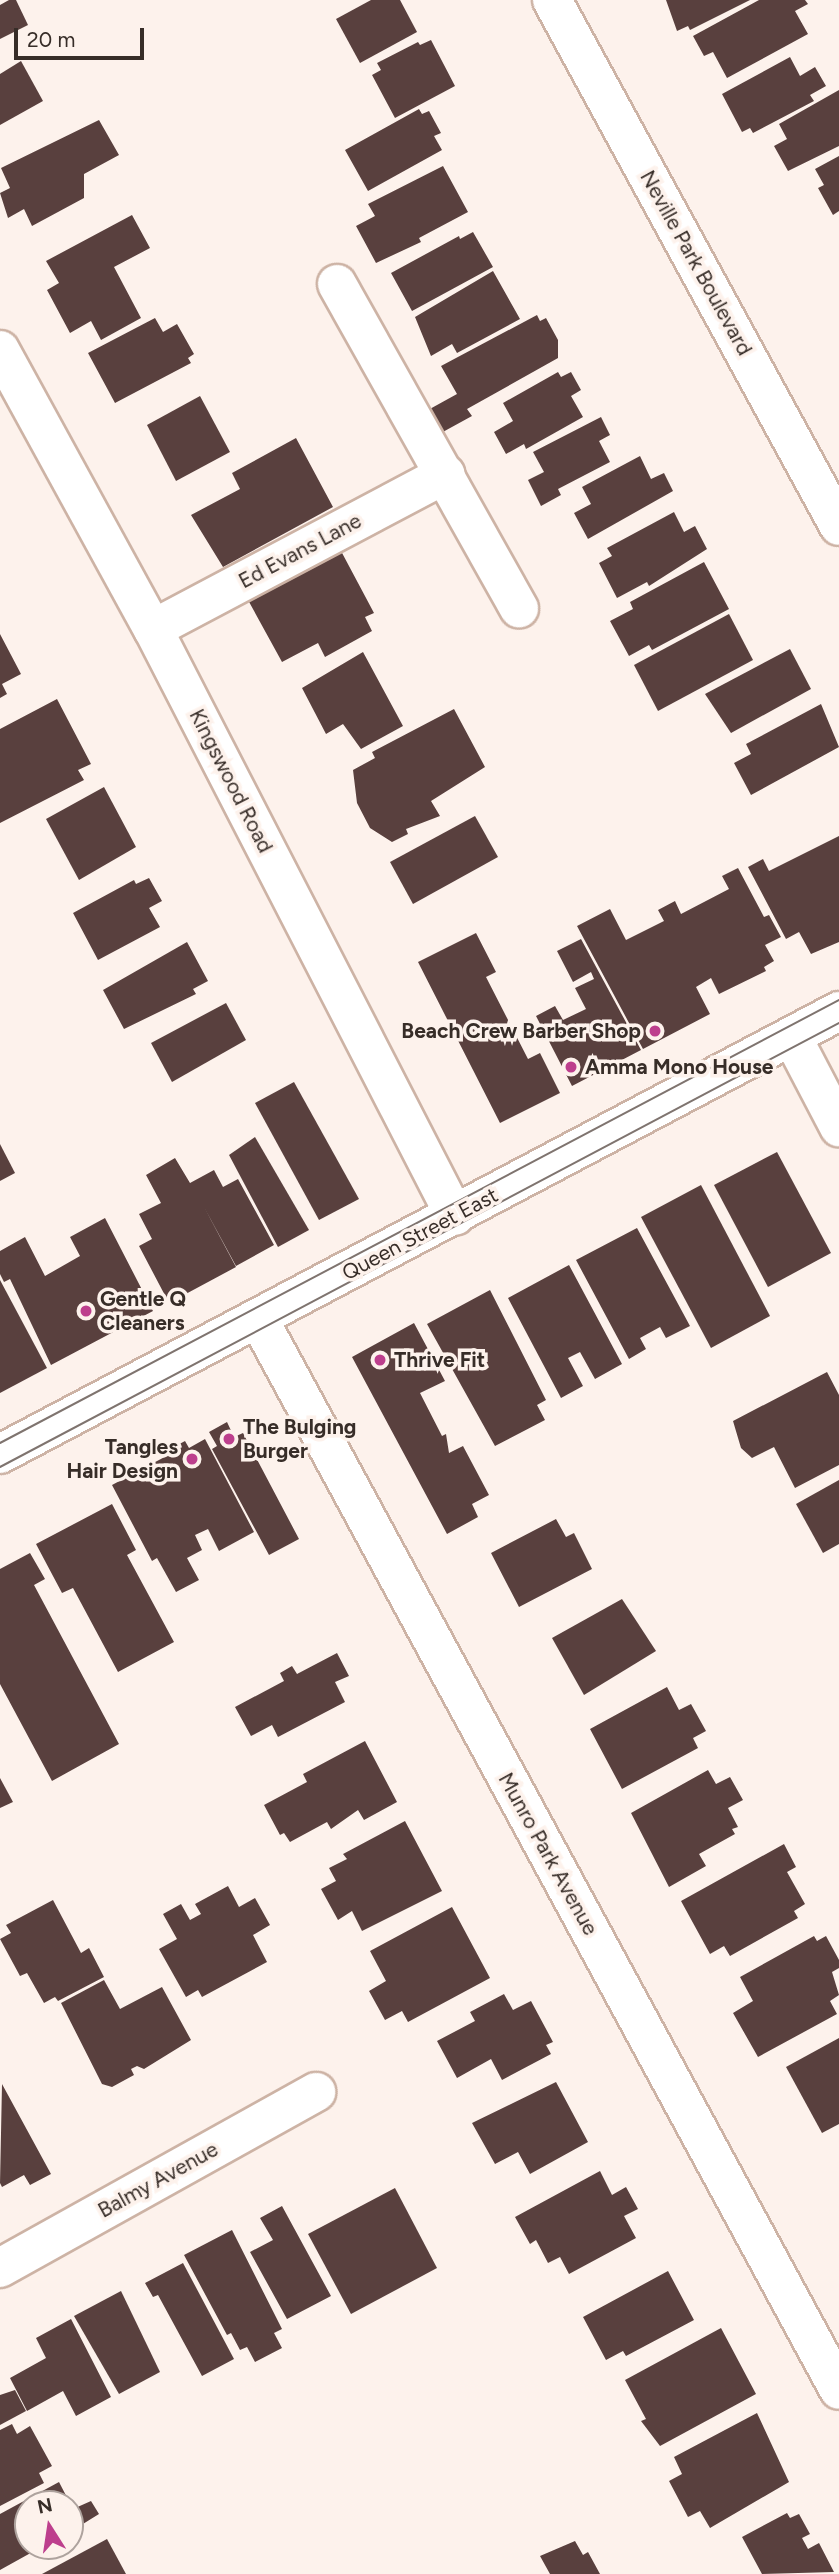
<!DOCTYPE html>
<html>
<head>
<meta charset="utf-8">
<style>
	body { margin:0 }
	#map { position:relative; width:839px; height:2574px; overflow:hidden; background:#fdf2ec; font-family:Figtree,sans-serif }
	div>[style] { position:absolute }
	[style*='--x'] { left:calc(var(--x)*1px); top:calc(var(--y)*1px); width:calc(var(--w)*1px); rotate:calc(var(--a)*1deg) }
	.building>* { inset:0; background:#59403e }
	.roads { filter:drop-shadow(2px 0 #cdb3a5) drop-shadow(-2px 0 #cdb3a5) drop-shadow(0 2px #cdb3a5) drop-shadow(0 -2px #cdb3a5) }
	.minor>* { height:38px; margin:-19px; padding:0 19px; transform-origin:19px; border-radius:19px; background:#fff }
	.major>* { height:38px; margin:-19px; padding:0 19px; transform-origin:19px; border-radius:19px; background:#fff }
	.tram>* { height:2px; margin:-1px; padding:0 1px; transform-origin:1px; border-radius:1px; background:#7f746f }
	.dots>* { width:19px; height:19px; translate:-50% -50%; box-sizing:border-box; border:4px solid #fdf2ec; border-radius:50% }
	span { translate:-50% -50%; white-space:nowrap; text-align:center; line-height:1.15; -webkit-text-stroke:7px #fdf2ec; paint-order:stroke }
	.street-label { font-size:21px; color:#372d28 }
	.poi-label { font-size:21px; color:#372d28; font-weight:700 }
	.right { translate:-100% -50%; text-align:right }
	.left { translate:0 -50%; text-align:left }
	.north { position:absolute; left:14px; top:2490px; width:70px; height:70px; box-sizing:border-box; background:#fdf2ec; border:2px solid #aea39e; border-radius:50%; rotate:348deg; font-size:19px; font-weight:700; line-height:28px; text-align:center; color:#372d28 }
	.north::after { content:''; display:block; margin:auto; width:24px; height:32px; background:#bd3f8d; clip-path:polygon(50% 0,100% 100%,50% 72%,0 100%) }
	.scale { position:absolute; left:14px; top:28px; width:130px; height:32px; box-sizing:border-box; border:4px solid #372d28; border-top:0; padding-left:9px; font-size:21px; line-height:24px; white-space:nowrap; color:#372d28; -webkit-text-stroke:5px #fdf2ec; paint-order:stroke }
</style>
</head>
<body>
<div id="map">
	<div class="building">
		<i style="clip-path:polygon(9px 0,16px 0,28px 25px,0 39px,0 5px)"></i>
		<i style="clip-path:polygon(371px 0,400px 0,417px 32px,360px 63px,336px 19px)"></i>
		<i style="clip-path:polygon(666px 0,750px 0,690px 30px,688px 26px,677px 31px)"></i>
		<i style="clip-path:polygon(759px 0,805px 0,808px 4px,795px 11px,808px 34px,727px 78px,713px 52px,704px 56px,693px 36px)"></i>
		<i style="clip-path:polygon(431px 40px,455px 86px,395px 118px,372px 75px,381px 70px,377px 63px,418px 42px,420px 45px)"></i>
		<i style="clip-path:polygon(790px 57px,800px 76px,815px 67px,826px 86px,810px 95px,814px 101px,753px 133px,750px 128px,742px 132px,722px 94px)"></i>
		<i style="clip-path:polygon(21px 61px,43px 101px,0 125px,0 74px)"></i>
		<i style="clip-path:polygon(839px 90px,839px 146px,788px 171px,774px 146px,787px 139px,779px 124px)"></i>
		<i style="clip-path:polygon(419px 109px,422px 114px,429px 111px,441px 133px,434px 136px,442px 150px,368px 191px,345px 150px)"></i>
		<i style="clip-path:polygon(99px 120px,119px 155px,84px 174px,84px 198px,32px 226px,24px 209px,8px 218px,0 193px,10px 188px,1px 168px)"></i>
		<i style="clip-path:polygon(839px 156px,839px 211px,833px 215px,818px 188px,824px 185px,815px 169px)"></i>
		<i style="clip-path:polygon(443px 166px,468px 212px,419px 238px,421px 242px,376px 263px,356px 226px,375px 216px,368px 204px)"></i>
		<i style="clip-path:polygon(132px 215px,150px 248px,114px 267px,141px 318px,101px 340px,91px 321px,70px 333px,47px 290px,59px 283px,46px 261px)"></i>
		<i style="clip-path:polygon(473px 232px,493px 267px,412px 311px,391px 273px,459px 236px,460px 239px)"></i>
		<i style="clip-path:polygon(493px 271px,520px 319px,457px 353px,452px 344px,431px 356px,415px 317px)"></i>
		<i style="clip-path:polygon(537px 315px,540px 321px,546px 318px,558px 340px,558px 358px,467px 409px,472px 416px,441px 433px,428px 410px,457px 394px,441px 366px)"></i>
		<i style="clip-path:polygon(155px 318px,163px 332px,177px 324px,194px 354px,188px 358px,191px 363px,115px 403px,88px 353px)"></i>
		<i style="clip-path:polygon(558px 372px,561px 377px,571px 372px,581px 390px,571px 396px,583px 417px,526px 449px,524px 444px,506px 454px,494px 432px,513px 421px,503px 403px)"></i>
		<i style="clip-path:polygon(200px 396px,230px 452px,176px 481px,147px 425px)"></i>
		<i style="clip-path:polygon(601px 417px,610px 435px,599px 441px,610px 462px,558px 489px,561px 495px,541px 506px,528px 480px,544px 472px,533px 452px)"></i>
		<i style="clip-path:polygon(296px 438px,333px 507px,223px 567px,191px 515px,240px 489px,232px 473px)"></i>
		<i style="clip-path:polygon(640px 456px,651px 479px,664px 473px,673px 491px,588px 539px,574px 513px,591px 504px,582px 487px)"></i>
		<i style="clip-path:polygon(674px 512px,684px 532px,695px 526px,707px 549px,649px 586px,647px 582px,617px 598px,599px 563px,612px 556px,607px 548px)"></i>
		<i style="clip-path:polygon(341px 551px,374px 613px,365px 617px,372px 631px,325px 657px,318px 643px,282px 662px,248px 600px)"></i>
		<i style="clip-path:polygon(704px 562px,729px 609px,652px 650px,649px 645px,629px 656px,610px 621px,633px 609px,630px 602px)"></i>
		<i style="clip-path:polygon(729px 614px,753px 660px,658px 711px,634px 665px)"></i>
		<i style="clip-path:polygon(0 634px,21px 674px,2px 684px,7px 694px,0 698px)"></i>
		<i style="clip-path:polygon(790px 649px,811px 689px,731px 733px,705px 694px)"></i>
		<i style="clip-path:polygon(363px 652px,403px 726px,361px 749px,343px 724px,326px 734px,302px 688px)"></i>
		<i style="clip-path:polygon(57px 699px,91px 764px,78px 770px,84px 780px,0 823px,0 729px)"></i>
		<i style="clip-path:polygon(821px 704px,839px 747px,751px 795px,734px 763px,751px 754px,746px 744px)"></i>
		<i style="clip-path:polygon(454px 709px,485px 767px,431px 801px,440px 816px,406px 829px,408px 834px,392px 842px,370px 828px,357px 803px,353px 770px,375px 758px,372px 752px)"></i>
		<i style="clip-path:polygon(104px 787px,136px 847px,79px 880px,46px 819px)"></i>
		<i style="clip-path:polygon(475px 816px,498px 857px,413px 904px,390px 862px)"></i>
		<i style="clip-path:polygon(839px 836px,839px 942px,811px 954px,799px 932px,786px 939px,748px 867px,763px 859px,769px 871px)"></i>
		<i style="clip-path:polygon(738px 868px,764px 917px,769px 915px,781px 937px,765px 945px,774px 961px,764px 967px,766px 971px,719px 994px,711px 978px,696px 987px,710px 1014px,643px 1049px,577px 926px,610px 909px,626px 940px,664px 921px,658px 910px,675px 901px,681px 914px,729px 889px,722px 876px)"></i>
		<i style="clip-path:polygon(149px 878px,162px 901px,149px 908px,160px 927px,98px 960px,73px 913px,134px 880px,136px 884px)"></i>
		<i style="clip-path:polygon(476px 933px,496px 972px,486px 977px,528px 1059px,540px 1053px,560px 1093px,500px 1123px,418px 962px)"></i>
		<i style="clip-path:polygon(581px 939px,641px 1050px,572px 1086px,536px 1016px,555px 1006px,563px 1020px,586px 1009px,575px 988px,594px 979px,591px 972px,573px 982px,557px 951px)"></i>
		<i style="clip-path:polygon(187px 942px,208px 981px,193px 989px,196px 994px,124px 1029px,103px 990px)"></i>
		<i style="clip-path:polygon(226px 1003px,246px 1040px,172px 1082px,151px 1043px)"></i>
		<i style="clip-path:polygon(294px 1082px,359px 1199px,319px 1220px,255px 1103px)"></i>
		<i style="clip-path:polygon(255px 1137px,309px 1230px,278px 1247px,229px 1155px)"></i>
		<i style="clip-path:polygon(0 1144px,15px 1173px,0 1181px)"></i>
		<i style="clip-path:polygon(777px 1152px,831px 1253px,768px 1287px,714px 1185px)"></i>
		<i style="clip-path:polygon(175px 1158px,190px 1183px,214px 1170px,223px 1187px,238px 1179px,274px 1245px,236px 1266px,204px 1207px,236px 1267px,169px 1303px,139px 1246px,152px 1239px,139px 1214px,161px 1203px,146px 1175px)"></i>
		<i style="clip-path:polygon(701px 1185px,770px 1316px,711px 1348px,641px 1217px)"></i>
		<i style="clip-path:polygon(105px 1218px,153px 1311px,51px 1365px,10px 1279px,4px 1282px,0 1274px,0 1251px,25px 1237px,45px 1276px,80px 1256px,70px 1237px)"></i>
		<i style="clip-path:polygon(637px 1228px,690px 1326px,666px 1338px,660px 1327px,640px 1338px,646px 1349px,629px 1359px,576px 1260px)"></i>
		<i style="clip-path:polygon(569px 1265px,622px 1364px,595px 1379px,580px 1352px,568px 1358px,583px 1386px,561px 1398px,508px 1298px)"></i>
		<i style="clip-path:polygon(0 1280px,47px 1368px,0 1393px)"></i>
		<i style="clip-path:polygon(490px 1290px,546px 1400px,537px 1405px,545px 1420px,495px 1446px,427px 1324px)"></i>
		<i style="clip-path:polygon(414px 1323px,445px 1381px,420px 1393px,442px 1436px,446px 1434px,449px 1453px,463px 1446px,489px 1495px,472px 1504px,478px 1517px,447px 1534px,352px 1357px)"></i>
		<i style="clip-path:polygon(827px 1372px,839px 1395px,839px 1465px,795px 1488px,774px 1447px,752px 1458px,741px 1448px,733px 1421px)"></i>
		<i style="clip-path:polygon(227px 1422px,234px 1437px,243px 1433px,299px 1539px,269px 1555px,212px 1449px,217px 1446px,209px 1432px)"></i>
		<i style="clip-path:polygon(205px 1439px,254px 1532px,219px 1551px,208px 1529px,195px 1535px,202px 1550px,187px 1558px,199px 1580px,176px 1592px,157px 1558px,152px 1561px,112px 1485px,174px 1452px,172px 1448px,185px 1441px,189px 1448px)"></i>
		<i style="clip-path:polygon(839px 1480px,839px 1544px,823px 1553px,796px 1504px)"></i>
		<i style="clip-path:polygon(112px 1504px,136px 1550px,127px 1555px,174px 1642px,118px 1672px,73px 1588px,62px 1593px,36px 1544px)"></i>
		<i style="clip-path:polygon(556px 1519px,566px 1537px,574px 1533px,592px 1569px,519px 1607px,491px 1553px)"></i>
		<i style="clip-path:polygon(30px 1553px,45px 1579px,34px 1585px,119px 1744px,52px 1781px,0 1684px,0 1569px)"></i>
		<i style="clip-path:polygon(622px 1599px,656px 1651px,584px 1695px,552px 1638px)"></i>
		<i style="clip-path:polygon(337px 1653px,349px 1676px,335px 1682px,345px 1702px,278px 1737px,272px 1725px,251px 1736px,235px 1707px,284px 1681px,280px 1673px,292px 1666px,297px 1674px)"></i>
		<i style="clip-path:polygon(667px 1687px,679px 1710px,691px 1704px,706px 1731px,693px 1738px,698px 1748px,622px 1789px,590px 1729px)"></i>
		<i style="clip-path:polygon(365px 1741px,397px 1802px,364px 1820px,358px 1810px,331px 1829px,327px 1822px,290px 1842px,284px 1833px,280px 1835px,264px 1805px,307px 1782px,303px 1774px)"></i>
		<i style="clip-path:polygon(708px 1770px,716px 1784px,730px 1777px,743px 1800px,728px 1808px,738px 1827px,732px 1829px,735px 1834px,699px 1854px,706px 1866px,669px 1887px,631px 1813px)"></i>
		<i style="clip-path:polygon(0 1778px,13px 1802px,0 1808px)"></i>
		<i style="clip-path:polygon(405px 1821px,442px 1891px,362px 1931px,352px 1911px,338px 1920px,321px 1889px,336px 1881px,329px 1868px,347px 1859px,343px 1854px)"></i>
		<i style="clip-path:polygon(784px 1844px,796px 1867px,787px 1872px,805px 1904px,794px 1911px,798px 1918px,730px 1956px,724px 1946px,710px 1954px,681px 1901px)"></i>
		<i style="clip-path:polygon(228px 1886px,239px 1907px,255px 1898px,270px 1925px,253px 1935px,267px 1962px,202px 1997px,198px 1990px,186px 1997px,159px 1949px,177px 1939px,163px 1914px,181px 1904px,190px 1920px,201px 1914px,195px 1904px)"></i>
		<i style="clip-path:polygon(53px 1900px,81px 1953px,89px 1948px,104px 1977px,58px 2001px,55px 1997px,44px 2003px,27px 1973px,20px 1976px,0 1939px,11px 1933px,6px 1925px)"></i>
		<i style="clip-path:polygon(452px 1907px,490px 1978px,408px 2022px,402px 2011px,385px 2020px,369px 1991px,386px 1981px,370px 1951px)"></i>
		<i style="clip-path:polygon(814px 1936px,817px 1941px,826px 1936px,839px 1960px,839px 1968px,832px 1972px,839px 1995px,830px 2001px,837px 2014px,758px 2057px,733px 2013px,753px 2001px,740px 1977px)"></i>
		<i style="clip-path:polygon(104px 1980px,120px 2009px,162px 1987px,191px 2040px,144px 2069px,137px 2066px,131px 2069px,134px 2075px,112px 2087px,102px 2084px,61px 2003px)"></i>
		<i style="clip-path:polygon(504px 1994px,513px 2010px,531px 2001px,553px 2042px,546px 2045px,551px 2054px,502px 2080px,491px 2059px,457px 2078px,437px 2041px,475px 2021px,470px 2012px)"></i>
		<i style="clip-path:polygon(839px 2038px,839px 2124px,822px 2133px,786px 2067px)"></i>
		<i style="clip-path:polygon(556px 2082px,588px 2142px,530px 2174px,518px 2152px,495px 2164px,472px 2123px)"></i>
		<i style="clip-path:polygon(2px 2084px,51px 2174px,30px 2185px,24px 2175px,2px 2187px,0 2183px)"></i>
		<i style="clip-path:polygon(600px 2171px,612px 2195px,626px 2187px,638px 2209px,624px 2216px,636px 2238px,569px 2274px,560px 2257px,548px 2263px,536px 2240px,530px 2244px,515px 2217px)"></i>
		<i style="clip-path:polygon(395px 2188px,437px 2268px,351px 2314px,308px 2234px)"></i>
		<i style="clip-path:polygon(282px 2206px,331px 2296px,287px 2319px,250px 2252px,273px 2240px,260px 2218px)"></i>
		<i style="clip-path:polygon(232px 2230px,282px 2329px,274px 2333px,282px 2348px,255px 2362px,247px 2347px,240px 2350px,231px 2333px,227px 2335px,184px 2255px)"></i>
		<i style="clip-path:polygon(183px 2263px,234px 2359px,202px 2376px,158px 2295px,153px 2297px,145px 2283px)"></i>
		<i style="clip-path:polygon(668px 2271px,694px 2320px,626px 2356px,623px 2351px,606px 2360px,583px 2317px)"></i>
		<i style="clip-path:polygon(121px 2291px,160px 2372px,119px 2394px,74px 2316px)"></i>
		<i style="clip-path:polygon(71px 2319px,111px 2397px,76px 2416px,63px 2391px,27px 2411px,10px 2378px,46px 2358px,36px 2338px)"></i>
		<i style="clip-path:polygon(721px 2328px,756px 2394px,660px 2446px,641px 2421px,646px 2419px,625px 2380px)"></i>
		<i style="clip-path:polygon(15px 2390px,26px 2411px,0 2425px,0 2395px)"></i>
		<i style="clip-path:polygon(757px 2413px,789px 2482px,710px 2528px,700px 2511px,688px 2517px,669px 2481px,682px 2474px,674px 2457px)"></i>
		<i style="clip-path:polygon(12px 2424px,17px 2434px,30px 2426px,52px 2466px,39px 2473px,44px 2483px,0 2506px,0 2430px)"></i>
		<i style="clip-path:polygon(59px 2482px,73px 2509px,91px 2501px,99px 2514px,70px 2532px,70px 2504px,28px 2504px,28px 2546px,36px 2550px,0 2570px,0 2514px)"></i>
		<i style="clip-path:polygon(787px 2513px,790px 2518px,799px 2514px,810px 2534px,802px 2538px,808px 2549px,819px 2543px,834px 2572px,762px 2574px,742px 2537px)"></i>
		<i style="clip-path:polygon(107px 2539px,126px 2574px,42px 2574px)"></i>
		<i style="clip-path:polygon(575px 2541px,583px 2555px,588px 2552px,600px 2574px,550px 2574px,540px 2556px)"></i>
	</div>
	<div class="roads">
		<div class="minor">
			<i style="--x:552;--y:0;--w:599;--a:61.38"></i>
			<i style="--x:337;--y:284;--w:372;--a:60.7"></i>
			<i style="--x:0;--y:350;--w:318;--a:61.3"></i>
			<i style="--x:153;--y:629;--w:660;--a:62.78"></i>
			<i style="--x:153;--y:629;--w:331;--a:-27.9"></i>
			<i style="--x:792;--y:1037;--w:102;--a:62.4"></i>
			<i style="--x:258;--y:1318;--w:1219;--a:61.54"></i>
			<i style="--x:0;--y:2268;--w:362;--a:-29.1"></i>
		</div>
		<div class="major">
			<i style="--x:0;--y:1454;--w:949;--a:-27.83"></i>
		</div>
	</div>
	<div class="tram">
		<i style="--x:0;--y:1443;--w:949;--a:-27.83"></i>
		<i style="--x:0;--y:1467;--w:949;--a:-27.89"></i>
	</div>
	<div class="dots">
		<i style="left:655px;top:1031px;background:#bd3f8d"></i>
		<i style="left:571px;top:1067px;background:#bd3f8d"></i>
		<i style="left:86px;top:1311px;background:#bd3f8d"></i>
		<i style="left:380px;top:1360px;background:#bd3f8d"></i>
		<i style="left:229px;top:1439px;background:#bd3f8d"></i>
		<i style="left:192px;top:1459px;background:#bd3f8d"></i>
	</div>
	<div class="street-label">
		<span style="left:696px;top:263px;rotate:61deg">Neville Park Boulevard</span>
		<span style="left:300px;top:551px;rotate:-28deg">Ed Evans Lane</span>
		<span style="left:231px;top:781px;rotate:63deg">Kingswood Road</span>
		<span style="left:420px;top:1234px;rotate:-28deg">Queen Street East</span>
		<span style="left:548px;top:1854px;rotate:61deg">Munro Park Avenue</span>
		<span style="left:158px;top:2180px;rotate:-29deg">Balmy Avenue</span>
	</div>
	<div class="poi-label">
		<span class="right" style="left:641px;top:1031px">Beach Crew Barber Shop</span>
		<span class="left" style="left:585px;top:1067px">Amma Mono House</span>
		<span class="left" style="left:100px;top:1311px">Gentle Q<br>Cleaners</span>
		<span class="left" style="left:394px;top:1360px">Thrive Fit</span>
		<span class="left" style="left:243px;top:1439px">The Bulging<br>Burger</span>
		<span class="right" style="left:178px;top:1459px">Tangles<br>Hair Design</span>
	</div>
	<div class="north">N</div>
	<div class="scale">20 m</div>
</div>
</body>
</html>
